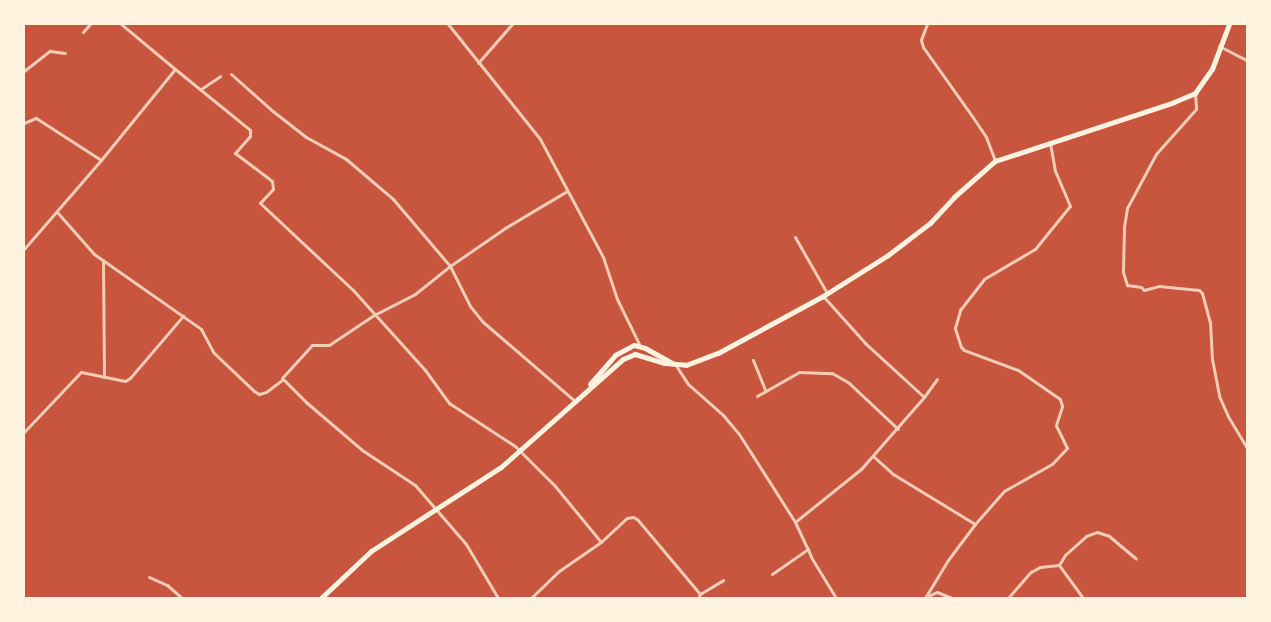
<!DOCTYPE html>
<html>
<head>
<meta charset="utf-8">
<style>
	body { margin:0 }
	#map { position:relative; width:1271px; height:622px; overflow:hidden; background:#c8553d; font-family:"Fira Sans Condensed",sans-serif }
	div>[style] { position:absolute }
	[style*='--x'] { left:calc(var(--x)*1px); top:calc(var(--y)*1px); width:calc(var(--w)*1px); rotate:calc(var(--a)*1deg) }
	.minor>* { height:3px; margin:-1.5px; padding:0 1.5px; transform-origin:1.5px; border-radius:1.5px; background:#f1ccb7 }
	.primary>* { height:5px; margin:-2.5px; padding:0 2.5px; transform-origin:2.5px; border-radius:2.5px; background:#fff3e0 }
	span { translate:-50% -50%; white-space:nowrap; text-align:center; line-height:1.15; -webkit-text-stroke:3px #fff3e0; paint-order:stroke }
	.frame { position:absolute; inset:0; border:25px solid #fff3e0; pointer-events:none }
</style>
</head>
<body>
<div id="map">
	<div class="minor">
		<i style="--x:448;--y:24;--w:147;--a:51.3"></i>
		<i style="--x:540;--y:139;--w:134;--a:61.9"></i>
		<i style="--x:603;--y:257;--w:44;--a:71.6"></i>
		<i style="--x:617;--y:299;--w:52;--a:63.9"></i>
		<i style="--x:927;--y:24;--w:17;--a:111"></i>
		<i style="--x:921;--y:40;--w:7;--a:74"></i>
		<i style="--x:923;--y:47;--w:85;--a:54.6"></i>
		<i style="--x:972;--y:116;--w:25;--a:56"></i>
		<i style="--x:986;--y:137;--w:26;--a:69"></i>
		<i style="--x:83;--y:32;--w:11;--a:-49"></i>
		<i style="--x:1219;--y:46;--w:31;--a:27"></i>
		<i style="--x:478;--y:63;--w:52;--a:-48.9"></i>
		<i style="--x:175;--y:69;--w:97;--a:39.1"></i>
		<i style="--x:250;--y:130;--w:6;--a:90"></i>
		<i style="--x:250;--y:136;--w:23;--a:131"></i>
		<i style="--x:235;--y:153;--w:46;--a:37.1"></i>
		<i style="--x:272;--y:181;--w:8;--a:83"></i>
		<i style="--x:273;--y:189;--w:19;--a:133"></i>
		<i style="--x:260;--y:203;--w:127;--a:43.1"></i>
		<i style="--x:353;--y:290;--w:108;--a:48"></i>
		<i style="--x:425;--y:370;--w:41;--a:54"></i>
		<i style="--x:449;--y:403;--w:79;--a:33.1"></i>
		<i style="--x:515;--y:446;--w:57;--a:45"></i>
		<i style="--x:555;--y:486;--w:72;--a:50.6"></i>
		<i style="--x:601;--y:542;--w:35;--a:-43"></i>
		<i style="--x:627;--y:518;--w:6;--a:-9"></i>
		<i style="--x:633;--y:517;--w:4;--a:27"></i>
		<i style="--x:637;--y:519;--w:98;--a:50"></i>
		<i style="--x:700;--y:594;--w:4;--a:117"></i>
		<i style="--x:24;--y:71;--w:33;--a:-38"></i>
		<i style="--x:50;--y:51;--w:15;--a:8"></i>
		<i style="--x:231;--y:74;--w:57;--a:41.5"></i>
		<i style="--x:274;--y:112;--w:41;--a:38"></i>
		<i style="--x:306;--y:137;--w:46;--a:28.8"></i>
		<i style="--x:346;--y:159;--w:62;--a:40.4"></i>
		<i style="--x:393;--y:199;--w:88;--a:49.6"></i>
		<i style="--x:450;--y:266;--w:45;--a:63.4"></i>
		<i style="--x:470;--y:306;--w:21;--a:51"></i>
		<i style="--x:483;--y:322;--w:121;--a:40.7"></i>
		<i style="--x:201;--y:89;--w:23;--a:-34"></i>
		<i style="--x:1195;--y:93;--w:16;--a:86"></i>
		<i style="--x:1196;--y:109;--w:60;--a:131.6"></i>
		<i style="--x:1156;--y:154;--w:61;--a:118.2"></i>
		<i style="--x:1127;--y:208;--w:19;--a:99"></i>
		<i style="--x:1124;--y:227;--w:45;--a:91.3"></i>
		<i style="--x:1123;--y:272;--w:14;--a:73"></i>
		<i style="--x:1127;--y:285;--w:14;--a:8"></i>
		<i style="--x:1141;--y:287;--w:4;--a:45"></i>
		<i style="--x:1144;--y:290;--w:16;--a:-15"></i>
		<i style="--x:1159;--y:286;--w:40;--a:5.7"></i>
		<i style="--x:1199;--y:290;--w:4;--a:45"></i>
		<i style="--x:1202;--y:293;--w:30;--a:75"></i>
		<i style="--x:1210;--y:322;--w:37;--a:87"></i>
		<i style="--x:1212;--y:359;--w:38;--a:79"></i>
		<i style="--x:1219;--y:396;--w:24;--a:66"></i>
		<i style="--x:1229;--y:418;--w:35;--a:59"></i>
		<i style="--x:24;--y:123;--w:13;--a:-23"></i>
		<i style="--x:36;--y:118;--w:77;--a:32.9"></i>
		<i style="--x:57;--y:212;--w:56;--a:48.6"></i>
		<i style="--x:94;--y:254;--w:131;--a:35"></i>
		<i style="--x:201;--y:329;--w:27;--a:62"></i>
		<i style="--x:214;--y:353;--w:55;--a:43.5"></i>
		<i style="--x:254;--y:391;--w:6;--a:31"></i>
		<i style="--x:259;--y:394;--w:7;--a:-16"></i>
		<i style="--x:266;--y:392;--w:21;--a:-37"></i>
		<i style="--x:283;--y:379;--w:33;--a:45"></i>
		<i style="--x:306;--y:402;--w:74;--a:40.6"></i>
		<i style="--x:362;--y:450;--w:64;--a:33.4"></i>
		<i style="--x:415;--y:485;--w:78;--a:49.2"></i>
		<i style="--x:466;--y:544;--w:63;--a:59.3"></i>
		<i style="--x:795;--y:237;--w:64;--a:60.3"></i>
		<i style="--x:24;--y:249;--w:118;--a:-49.1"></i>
		<i style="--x:101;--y:160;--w:117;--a:-50.9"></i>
		<i style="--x:175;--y:69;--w:70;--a:-140.2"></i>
		<i style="--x:103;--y:260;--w:117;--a:89.5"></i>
		<i style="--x:753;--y:360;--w:31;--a:68"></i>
		<i style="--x:675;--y:364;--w:24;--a:57"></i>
		<i style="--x:688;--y:384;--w:47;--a:41.5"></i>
		<i style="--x:723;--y:415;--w:25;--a:50"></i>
		<i style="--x:739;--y:434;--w:104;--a:57.5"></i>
		<i style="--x:795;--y:522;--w:38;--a:65"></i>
		<i style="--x:811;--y:557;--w:48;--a:58.6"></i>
		<i style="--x:282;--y:378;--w:45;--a:-47.7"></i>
		<i style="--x:312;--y:345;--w:17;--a:0"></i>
		<i style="--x:329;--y:345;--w:54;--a:-33.7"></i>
		<i style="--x:374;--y:315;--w:46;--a:-27.1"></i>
		<i style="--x:415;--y:294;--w:45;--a:-38.7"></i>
		<i style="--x:450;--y:266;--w:67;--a:-34.6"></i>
		<i style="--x:505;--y:228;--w:72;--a:-30.8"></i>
		<i style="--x:757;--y:396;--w:48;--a:-29.7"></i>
		<i style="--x:799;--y:372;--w:33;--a:2"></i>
		<i style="--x:832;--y:373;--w:20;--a:30"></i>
		<i style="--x:849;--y:383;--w:67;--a:43.2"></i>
		<i style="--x:924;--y:397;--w:22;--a:-54"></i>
		<i style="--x:24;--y:432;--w:83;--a:-46.5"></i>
		<i style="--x:81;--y:372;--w:45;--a:11.6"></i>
		<i style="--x:125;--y:381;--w:6;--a:-31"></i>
		<i style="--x:130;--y:378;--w:82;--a:-49.5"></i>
		<i style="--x:873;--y:456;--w:27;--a:42"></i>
		<i style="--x:893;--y:474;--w:96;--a:31.4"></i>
		<i style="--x:975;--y:524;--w:45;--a:126.9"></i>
		<i style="--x:948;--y:560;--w:44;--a:121.2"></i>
		<i style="--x:795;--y:522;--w:85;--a:-38.8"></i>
		<i style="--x:861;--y:469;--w:96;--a:-48.8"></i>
		<i style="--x:924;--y:397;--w:79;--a:-137.6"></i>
		<i style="--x:866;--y:344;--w:64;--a:-131.9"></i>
		<i style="--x:975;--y:524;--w:44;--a:-48.7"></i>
		<i style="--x:1004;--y:491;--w:55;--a:-29.4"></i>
		<i style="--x:1052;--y:464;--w:22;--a:-47"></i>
		<i style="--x:1067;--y:448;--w:25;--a:-116"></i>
		<i style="--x:1056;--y:425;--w:20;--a:-72"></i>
		<i style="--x:1062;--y:406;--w:7;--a:-106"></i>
		<i style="--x:1060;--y:399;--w:51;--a:-145.4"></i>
		<i style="--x:1018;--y:370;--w:58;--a:-159.7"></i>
		<i style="--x:964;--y:350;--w:4;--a:-135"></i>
		<i style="--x:961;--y:347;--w:20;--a:-108"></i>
		<i style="--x:955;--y:328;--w:19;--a:-74"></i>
		<i style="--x:960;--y:310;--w:39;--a:-52"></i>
		<i style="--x:984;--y:279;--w:59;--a:-30.5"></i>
		<i style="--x:1035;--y:249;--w:55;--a:-50.9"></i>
		<i style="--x:1070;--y:206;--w:38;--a:-113"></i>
		<i style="--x:1055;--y:171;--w:29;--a:-100"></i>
		<i style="--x:772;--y:574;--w:44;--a:-34.8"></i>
		<i style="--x:149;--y:577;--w:20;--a:24"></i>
		<i style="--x:167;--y:585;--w:20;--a:41"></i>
		<i style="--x:700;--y:594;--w:27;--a:-31"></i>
		<i style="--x:928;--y:596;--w:10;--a:-24"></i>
		<i style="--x:937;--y:592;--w:16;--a:22"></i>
		<i style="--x:531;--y:598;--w:39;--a:-44"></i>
		<i style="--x:559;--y:571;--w:51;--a:-34.6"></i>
		<i style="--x:1008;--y:598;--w:35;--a:-49"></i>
		<i style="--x:1031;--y:572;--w:10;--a:-29"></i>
		<i style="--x:1040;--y:567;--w:19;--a:-6"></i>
		<i style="--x:1083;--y:598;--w:41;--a:-126"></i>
		<i style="--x:1059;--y:565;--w:12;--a:-59"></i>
		<i style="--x:1065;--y:555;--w:28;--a:-42"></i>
		<i style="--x:1086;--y:536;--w:12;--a:-20"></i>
		<i style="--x:1097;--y:532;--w:13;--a:18"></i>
		<i style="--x:1109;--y:536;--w:35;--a:40"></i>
	</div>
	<div class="primary">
		<i style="--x:590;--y:384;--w:38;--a:-49"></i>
		<i style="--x:615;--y:355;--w:21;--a:-28"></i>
		<i style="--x:634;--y:345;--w:11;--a:15"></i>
		<i style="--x:645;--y:348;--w:31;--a:29"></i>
		<i style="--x:321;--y:598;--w:69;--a:-43.2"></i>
		<i style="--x:371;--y:551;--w:155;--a:-32.9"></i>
		<i style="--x:501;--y:467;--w:163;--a:-41.5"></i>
		<i style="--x:623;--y:359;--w:13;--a:-23"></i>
		<i style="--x:635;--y:354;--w:31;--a:17"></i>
		<i style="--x:665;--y:363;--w:21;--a:5"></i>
		<i style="--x:686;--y:365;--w:34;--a:-21"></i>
		<i style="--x:718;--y:353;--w:119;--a:-28.5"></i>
		<i style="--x:823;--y:296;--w:77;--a:-32.2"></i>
		<i style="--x:888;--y:255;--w:53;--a:-37.3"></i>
		<i style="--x:930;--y:223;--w:35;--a:-47"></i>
		<i style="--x:954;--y:197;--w:55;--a:-41.3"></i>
		<i style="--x:995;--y:161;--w:188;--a:-18.2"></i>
		<i style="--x:1174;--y:102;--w:23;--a:-23"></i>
		<i style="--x:1195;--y:93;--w:29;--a:-55"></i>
		<i style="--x:1212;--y:69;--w:48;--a:-69.3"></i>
	</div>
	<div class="frame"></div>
</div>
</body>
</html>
